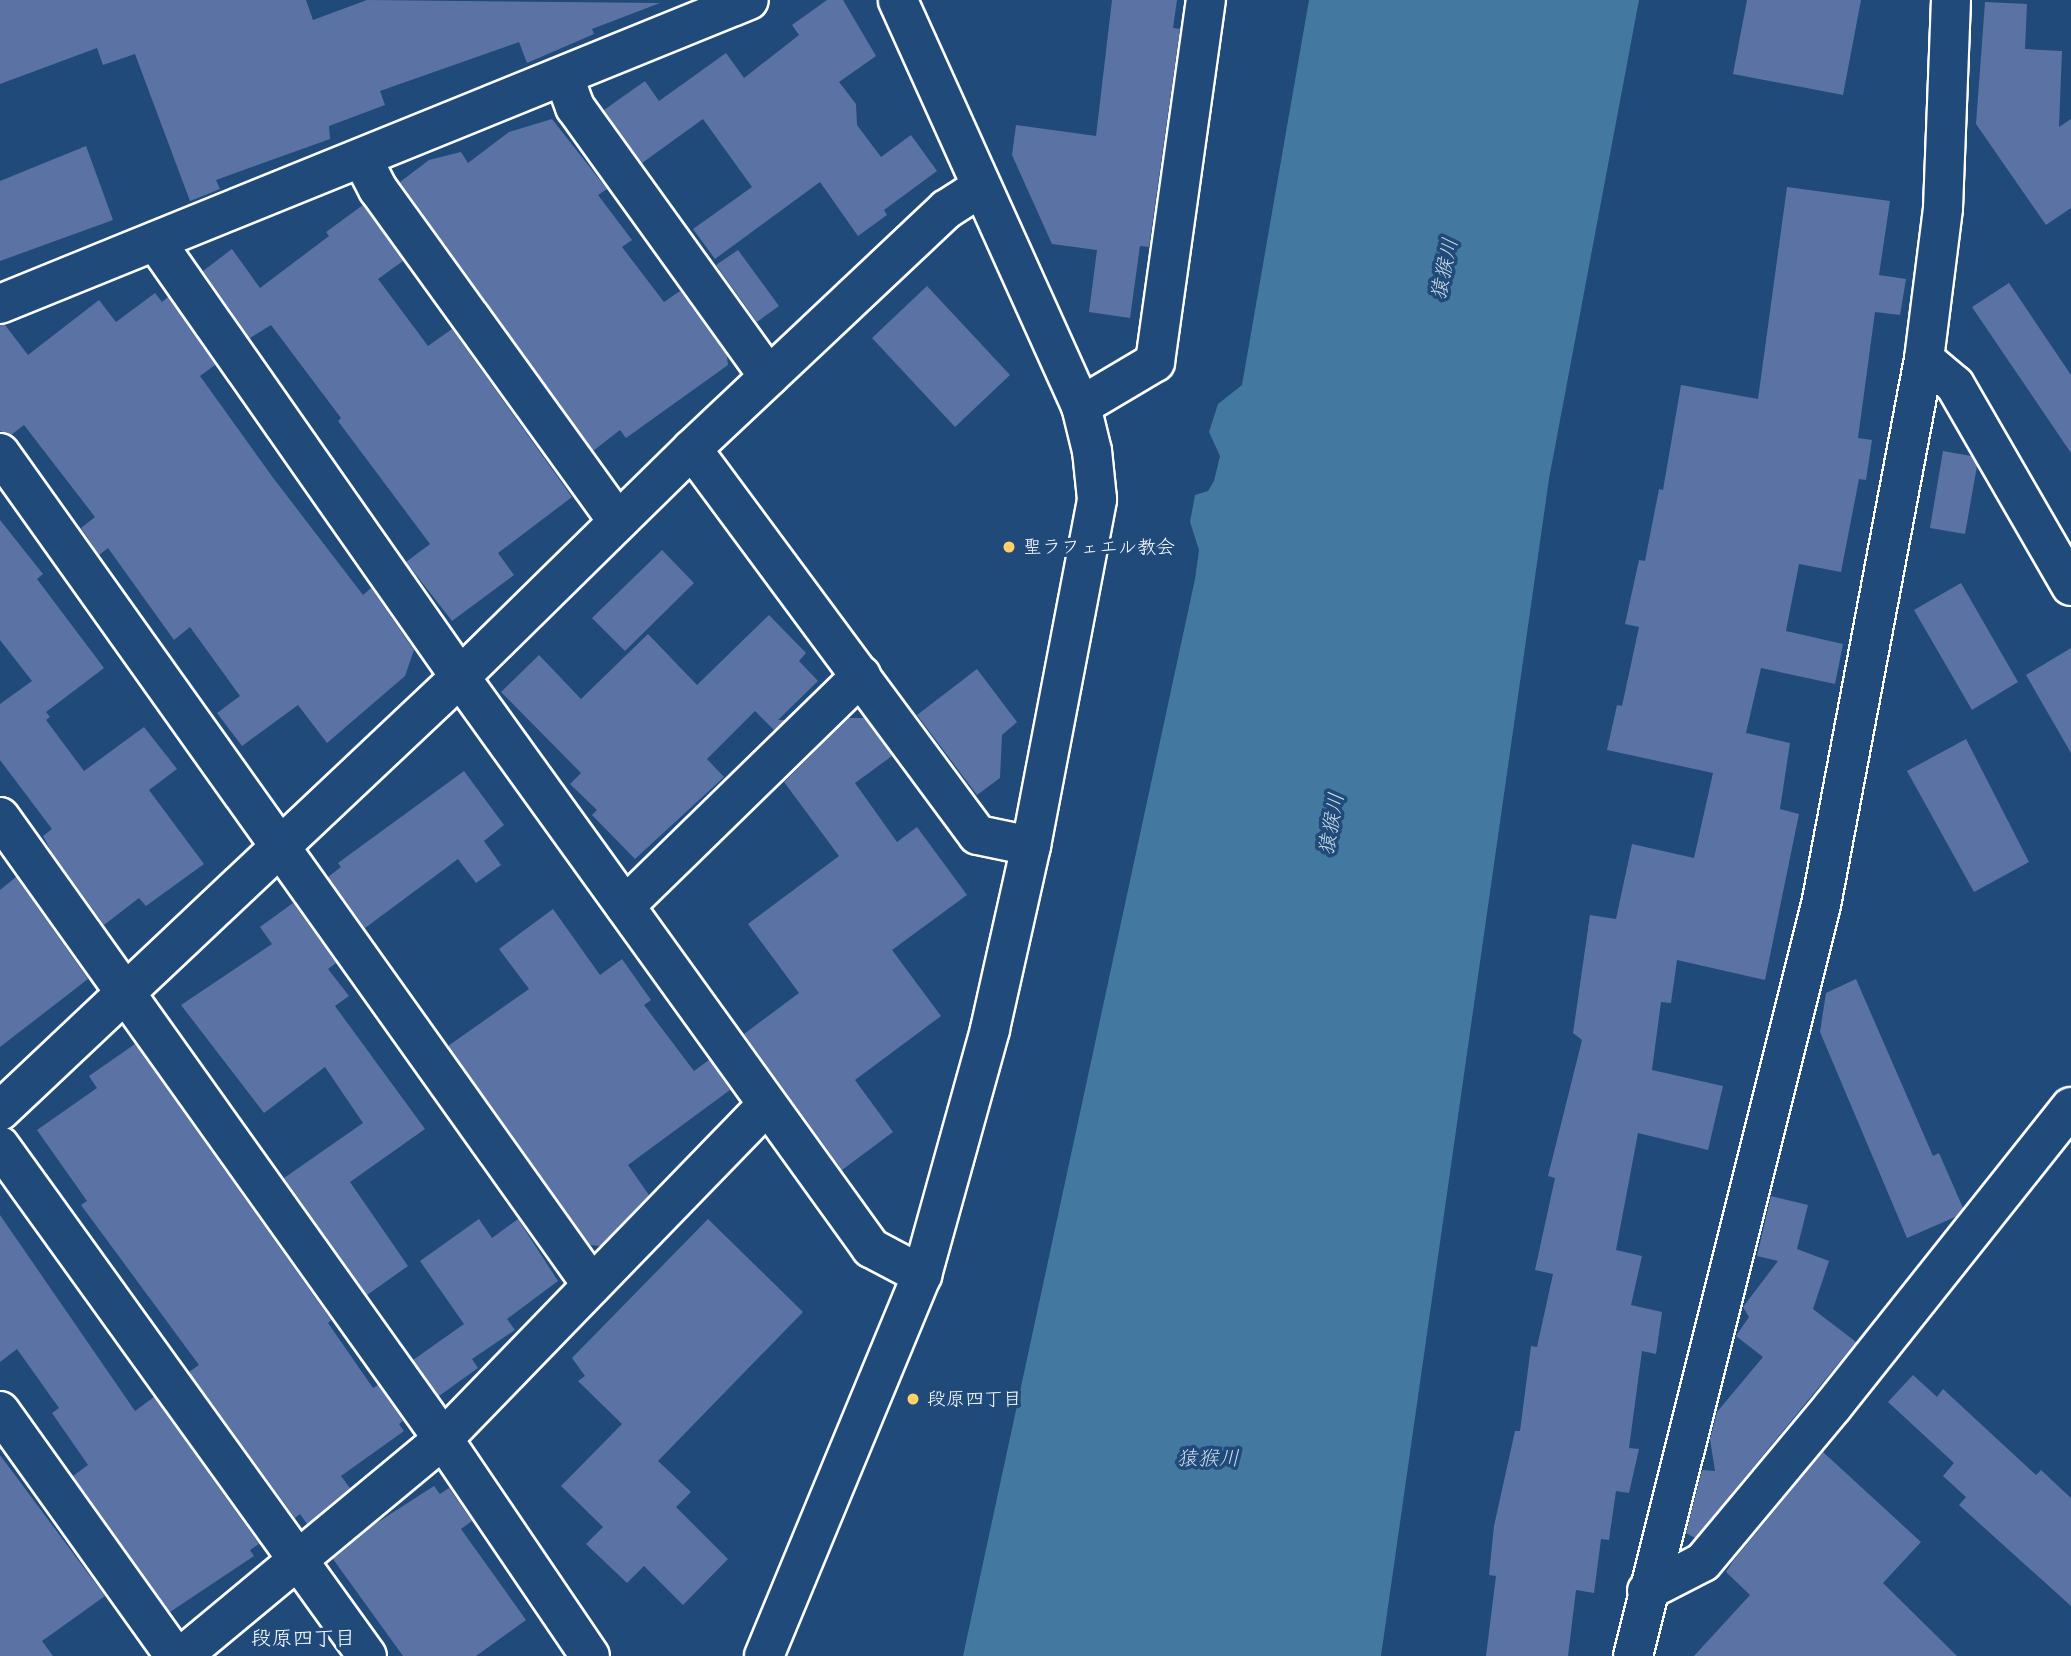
<!DOCTYPE html>
<html>
<head>
<meta charset="utf-8">
<style>
	body { margin:0 }
	#map { position:relative; width:2071px; height:1656px; overflow:hidden; background:#1f4a7a; font-family:Sriracha,"Klee One",sans-serif }
	div>[style] { position:absolute }
	[style*='--x'] { left:calc(var(--x)*1px); top:calc(var(--y)*1px); width:calc(var(--w)*1px); rotate:calc(var(--a)*1deg) }
	.water>* { inset:0; background:#4378a0 }
	.building>* { inset:0; background:#5a73a4 }
	.roads { filter:drop-shadow(2px 0 #fff) drop-shadow(-2px 0 #fff) drop-shadow(0 2px #fff) drop-shadow(0 -2px #fff) }
	.minor>* { height:38px; margin:-19px; padding:0 19px; transform-origin:19px; border-radius:19px; background:#1f4a7a }
	.dots>* { width:19px; height:19px; translate:-50% -50%; box-sizing:border-box; border:4px solid #1f4a7a; border-radius:50% }
	span { translate:-50% -50%; white-space:nowrap; text-align:center; line-height:1.15; -webkit-text-stroke:7px #1f4a7a; paint-order:stroke }
	.poi-label { font-size:19px; color:#fff }
	.left { translate:0 -50%; text-align:left }
	.water-label { font-size:21px; color:#d0dde7; font-style:italic }
	.neighbourhood-label { font-size:21px; color:#fff }
</style>
</head>
<body>
<div id="map">
	<div class="water">
		<i style="clip-path:polygon(1309px 0,1639px 0,1549px 479px,1381px 1656px,963px 1656px,1195px 579px,1199px 550px,1190px 522px,1195px 495px,1208px 491px,1214px 481px,1220px 456px,1209px 432px,1218px 404px,1242px 385px)"></i>
	</div>
	<div class="building">
		<i style="clip-path:polygon(0 0,306px 0,313px 20px,367px 0,660px 3px,592px 29px,594px 34px,527px 63px,519px 42px,380px 91px,385px 105px,329px 126px,330px 139px,216px 180px,220px 189px,190px 201px,135px 54px,103px 65px,97px 48px,0 84px)"></i>
		<i style="clip-path:polygon(827px 0,843px 0,876px 56px,839px 82px,856px 104px,857px 125px,881px 157px,911px 135px,937px 171px,884px 210px,887px 215px,858px 236px,820px 182px,715px 259px,693px 229px,752px 187px,703px 119px,642px 163px,604px 110px,645px 81px,659px 101px,726px 53px,744px 78px,799px 35px,792px 25px)"></i>
		<i style="clip-path:polygon(1112px 0,1177px 0,1173px 28px,1180px 29px,1149px 247px,1140px 246px,1130px 318px,1089px 312px,1097px 250px,1052px 244px,1012px 155px,1016px 125px,1096px 136px)"></i>
		<i style="clip-path:polygon(1747px 0,1861px 0,1843px 95px,1733px 74px)"></i>
		<i style="clip-path:polygon(1985px 2px,2027px 4px,2025px 49px,2062px 51px,2059px 127px,2071px 119px,2071px 208px,2046px 225px,1976px 124px)"></i>
		<i style="clip-path:polygon(552px 119px,607px 189px,598px 195px,632px 240px,622px 247px,664px 302px,680px 291px,727px 356px,728px 365px,626px 438px,620px 430px,593px 451px,400px 182px,429px 160px,461px 152px,468px 163px,509px 132px)"></i>
		<i style="clip-path:polygon(86px 146px,113px 220px,0 261px,0 181px)"></i>
		<i style="clip-path:polygon(1787px 187px,1890px 201px,1879px 275px,1906px 279px,1900px 315px,1875px 312px,1858px 438px,1872px 440px,1866px 480px,1859px 479px,1841px 572px,1799px 564px,1786px 631px,1843px 644px,1835px 684px,1761px 668px,1746px 733px,1790px 743px,1780px 809px,1799px 814px,1765px 980px,1677px 960px,1671px 1003px,1661px 1002px,1652px 1070px,1723px 1086px,1708px 1150px,1638px 1133px,1616px 1250px,1642px 1256px,1631px 1305px,1662px 1312px,1656px 1354px,1642px 1351px,1629px 1448px,1639px 1449px,1629px 1493px,1616px 1491px,1609px 1540px,1601px 1539px,1594px 1593px,1576px 1590px,1568px 1656px,1486px 1656px,1496px 1576px,1489px 1575px,1494px 1526px,1515px 1431px,1520px 1431px,1531px 1346px,1537px 1347px,1553px 1274px,1535px 1270px,1555px 1178px,1548px 1176px,1582px 1040px,1573px 1033px,1590px 915px,1616px 919px,1632px 844px,1694px 858px,1713px 773px,1607px 750px,1617px 705px,1622px 706px,1639px 627px,1625px 624px,1639px 560px,1645px 561px,1659px 489px,1663px 490px,1681px 385px,1758px 399px)"></i>
		<i style="clip-path:polygon(363px 205px,403px 261px,378px 279px,428px 346px,452px 329px,572px 497px,498px 553px,514px 575px,452px 621px,406px 562px,430px 544px,338px 421px,341px 418px,271px 325px,250px 338px,203px 271px,232px 249px,260px 288px,329px 236px,326px 232px)"></i>
		<i style="clip-path:polygon(738px 250px,779px 306px,757px 322px,716px 265px)"></i>
		<i style="clip-path:polygon(2009px 283px,2071px 375px,2071px 453px,1972px 307px)"></i>
		<i style="clip-path:polygon(927px 286px,1010px 375px,955px 427px,872px 338px)"></i>
		<i style="clip-path:polygon(155px 293px,162px 302px,168px 297px,215px 365px,200px 376px,274px 479px,363px 595px,371px 588px,414px 650px,405px 676px,327px 743px,298px 705px,242px 746px,217px 713px,240px 696px,190px 627px,174px 640px,108px 548px,99px 555px,81px 528px,95px 517px,24px 425px,11px 435px,0 431px,0 325px,5px 325px,28px 355px,99px 300px,116px 322px)"></i>
		<i style="clip-path:polygon(1943px 451px,1971px 456px,1977px 466px,1965px 534px,1930px 528px)"></i>
		<i style="clip-path:polygon(0 520px,43px 574px,37px 579px,104px 668px,46px 712px,50px 717px,46px 720px,84px 771px,144px 727px,177px 769px,149px 790px,204px 864px,146px 906px,139px 898px,104px 925px,51px 851px,43px 836px,52px 829px,0 760px,0 704px,32px 681px,0 640px)"></i>
		<i style="clip-path:polygon(662px 550px,694px 583px,625px 651px,592px 618px)"></i>
		<i style="clip-path:polygon(1961px 583px,2018px 682px,1972px 710px,1914px 610px)"></i>
		<i style="clip-path:polygon(769px 615px,806px 653px,799px 661px,818px 681px,778px 720px,785px 720px,774px 730px,755px 711px,707px 759px,724px 777px,635px 859px,592px 815px,597px 810px,570px 784px,581px 773px,501px 692px,539px 655px,581px 699px,648px 634px,697px 685px)"></i>
		<i style="clip-path:polygon(2071px 648px,2071px 753px,2026px 675px)"></i>
		<i style="clip-path:polygon(977px 669px,1017px 722px,1002px 735px,1000px 778px,977px 795px,917px 715px)"></i>
		<i style="clip-path:polygon(849px 718px,864px 718px,892px 756px,855px 783px,897px 842px,917px 827px,967px 895px,892px 950px,941px 1016px,855px 1080px,893px 1132px,842px 1170px,744px 1034px,799px 993px,748px 924px,839px 856px,784px 782px)"></i>
		<i style="clip-path:polygon(1966px 739px,2029px 862px,1974px 892px,1907px 771px)"></i>
		<i style="clip-path:polygon(464px 771px,504px 825px,484px 841px,501px 865px,476px 883px,458px 859px,365px 928px,328px 877px,341px 867px,338px 863px)"></i>
		<i style="clip-path:polygon(16px 877px,88px 979px,0 1047px,0 890px)"></i>
		<i style="clip-path:polygon(293px 903px,336px 963px,328px 969px,349px 996px,335px 1006px,425px 1129px,350px 1182px,408px 1266px,367px 1295px,284px 1178px,363px 1123px,325px 1067px,264px 1113px,181px 1005px,272px 944px,260px 927px)"></i>
		<i style="clip-path:polygon(553px 909px,600px 975px,622px 959px,651px 1000px,644px 1005px,694px 1071px,709px 1060px,730px 1090px,628px 1165px,649px 1195px,600px 1246px,590px 1245px,448px 1046px,529px 989px,499px 949px)"></i>
		<i style="clip-path:polygon(1856px 979px,1933px 1156px,1939px 1153px,1963px 1208px,1955px 1217px,1907px 1238px,1820px 1032px,1826px 993px)"></i>
		<i style="clip-path:polygon(135px 1044px,331px 1320px,328px 1323px,373px 1388px,378px 1385px,403px 1421px,399px 1424px,404px 1431px,341px 1476px,350px 1488px,307px 1524px,300px 1514px,295px 1518px,189px 1372px,199px 1365px,81px 1205px,87px 1201px,37px 1130px,97px 1088px,89px 1076px)"></i>
		<i style="clip-path:polygon(1771px 1196px,1808px 1205px,1797px 1249px,1829px 1261px,1813px 1309px,1856px 1342px,1695px 1538px,1686px 1533px,1702px 1470px,1715px 1471px,1710px 1439px,1717px 1412px,1763px 1357px,1736px 1336px,1749px 1317px,1743px 1307px,1778px 1261px,1757px 1256px)"></i>
		<i style="clip-path:polygon(0 1215px,135px 1411px,154px 1397px,259px 1544px,250px 1550px,254px 1556px,170px 1612px,73px 1476px,88px 1465px,52px 1413px,59px 1408px,17px 1349px,0 1362px)"></i>
		<i style="clip-path:polygon(479px 1219px,492px 1238px,518px 1219px,558px 1281px,507px 1319px,515px 1330px,472px 1359px,478px 1368px,439px 1396px,413px 1360px,464px 1324px,420px 1261px)"></i>
		<i style="clip-path:polygon(708px 1219px,803px 1312px,658px 1461px,691px 1492px,676px 1507px,728px 1559px,683px 1605px,644px 1566px,627px 1583px,586px 1544px,603px 1527px,561px 1486px,622px 1424px,578px 1381px,585px 1376px,572px 1358px)"></i>
		<i style="clip-path:polygon(1913px 1375px,1937px 1397px,1943px 1389px,2036px 1475px,2041px 1470px,2071px 1498px,2071px 1606px,1959px 1505px,1966px 1497px,1943px 1476px,1954px 1463px,1888px 1402px)"></i>
		<i style="clip-path:polygon(1823px 1452px,1921px 1542px,1883px 1583px,1957px 1656px,1694px 1656px,1750px 1595px,1726px 1572px,1733px 1561px)"></i>
		<i style="clip-path:polygon(0 1455px,105px 1596px,42px 1641px,53px 1656px,0 1656px)"></i>
		<i style="clip-path:polygon(434px 1486px,440px 1494px,449px 1488px,472px 1521px,461px 1529px,526px 1620px,476px 1656px,403px 1656px,333px 1559px,375px 1524px)"></i>
	</div>
	<div class="roads">
		<div class="minor">
			<i style="--x:564;--y:77;--w:32;--a:70"></i>
			<i style="--x:575;--y:107;--w:332;--a:54.3"></i>
			<i style="--x:363;--y:160;--w:33;--a:63"></i>
			<i style="--x:378;--y:189;--w:410;--a:54.2"></i>
			<i style="--x:156;--y:242;--w:531;--a:55.05"></i>
			<i style="--x:460;--y:677;--w:704;--a:54.25"></i>
			<i style="--x:871;--y:1248;--w:58;--a:27.9"></i>
			<i style="--x:0;--y:304;--w:808;--a:-22.09"></i>
			<i style="--x:1924;--y:359;--w:40;--a:40"></i>
			<i style="--x:1955;--y:385;--w:232;--a:60"></i>
			<i style="--x:1081;--y:406;--w:86;--a:-30.7"></i>
			<i style="--x:1155;--y:362;--w:366;--a:-82"></i>
			<i style="--x:692;--y:449;--w:480;--a:53.5"></i>
			<i style="--x:978;--y:835;--w:54;--a:11.7"></i>
			<i style="--x:0;--y:453;--w:1021;--a:54.57"></i>
			<i style="--x:0;--y:817;--w:764;--a:54.54"></i>
			<i style="--x:443;--y:1439;--w:262;--a:55.9"></i>
			<i style="--x:625;--y:906;--w:330;--a:-44.3"></i>
			<i style="--x:0;--y:1111;--w:632;--a:-43.33"></i>
			<i style="--x:460;--y:677;--w:325;--a:-44.5"></i>
			<i style="--x:692;--y:449;--w:350;--a:-43.3"></i>
			<i style="--x:947;--y:209;--w:40;--a:-32.9"></i>
			<i style="--x:0;--y:1146;--w:628;--a:54.26"></i>
			<i style="--x:0;--y:1411;--w:301;--a:54.5"></i>
			<i style="--x:1647;--y:1591;--w:63;--a:-27.4"></i>
			<i style="--x:1703;--y:1562;--w:203;--a:-50.2"></i>
			<i style="--x:1833;--y:1406;--w:382;--a:-51.5"></i>
			<i style="--x:182;--y:1656;--w:339;--a:-39.7"></i>
			<i style="--x:443;--y:1439;--w:465;--a:-45.9"></i>
			<i style="--x:764;--y:1656;--w:412;--a:-67.5"></i>
			<i style="--x:922;--y:1275;--w:255;--a:-74.5"></i>
			<i style="--x:990;--y:1029;--w:188;--a:-77.4"></i>
			<i style="--x:1031;--y:846;--w:353;--a:-79.2"></i>
			<i style="--x:1097;--y:499;--w:48;--a:-95.9"></i>
			<i style="--x:1092;--y:451;--w:46;--a:-103.7"></i>
			<i style="--x:1081;--y:406;--w:445;--a:-114.3"></i>
			<i style="--x:1633;--y:1656;--w:774;--a:-75.95"></i>
			<i style="--x:1821;--y:905;--w:556;--a:-79.32"></i>
			<i style="--x:1924;--y:359;--w:152;--a:-82.8"></i>
			<i style="--x:1943;--y:208;--w:208;--a:-87.8"></i>
		</div>
	</div>
	<div class="dots">
		<i style="left:1009px;top:547px;background:#ffd166"></i>
		<i style="left:913px;top:1399px;background:#ffd166"></i>
	</div>
	<div class="poi-label">
		<span class="left" style="left:1023px;top:547px">聖ラフェエル教会</span>
		<span class="left" style="left:927px;top:1399px">段原四丁目</span>
	</div>
	<div class="water-label">
		<span style="left:1444px;top:269px;rotate:-78deg">猿猴川</span>
		<span style="left:1331px;top:824px;rotate:-80deg">猿猴川</span>
		<span style="left:1208px;top:1458px">猿猴川</span>
	</div>
	<div class="neighbourhood-label">
		<span style="left:303px;top:1638px">段原四丁目</span>
	</div>
</div>
</body>
</html>
